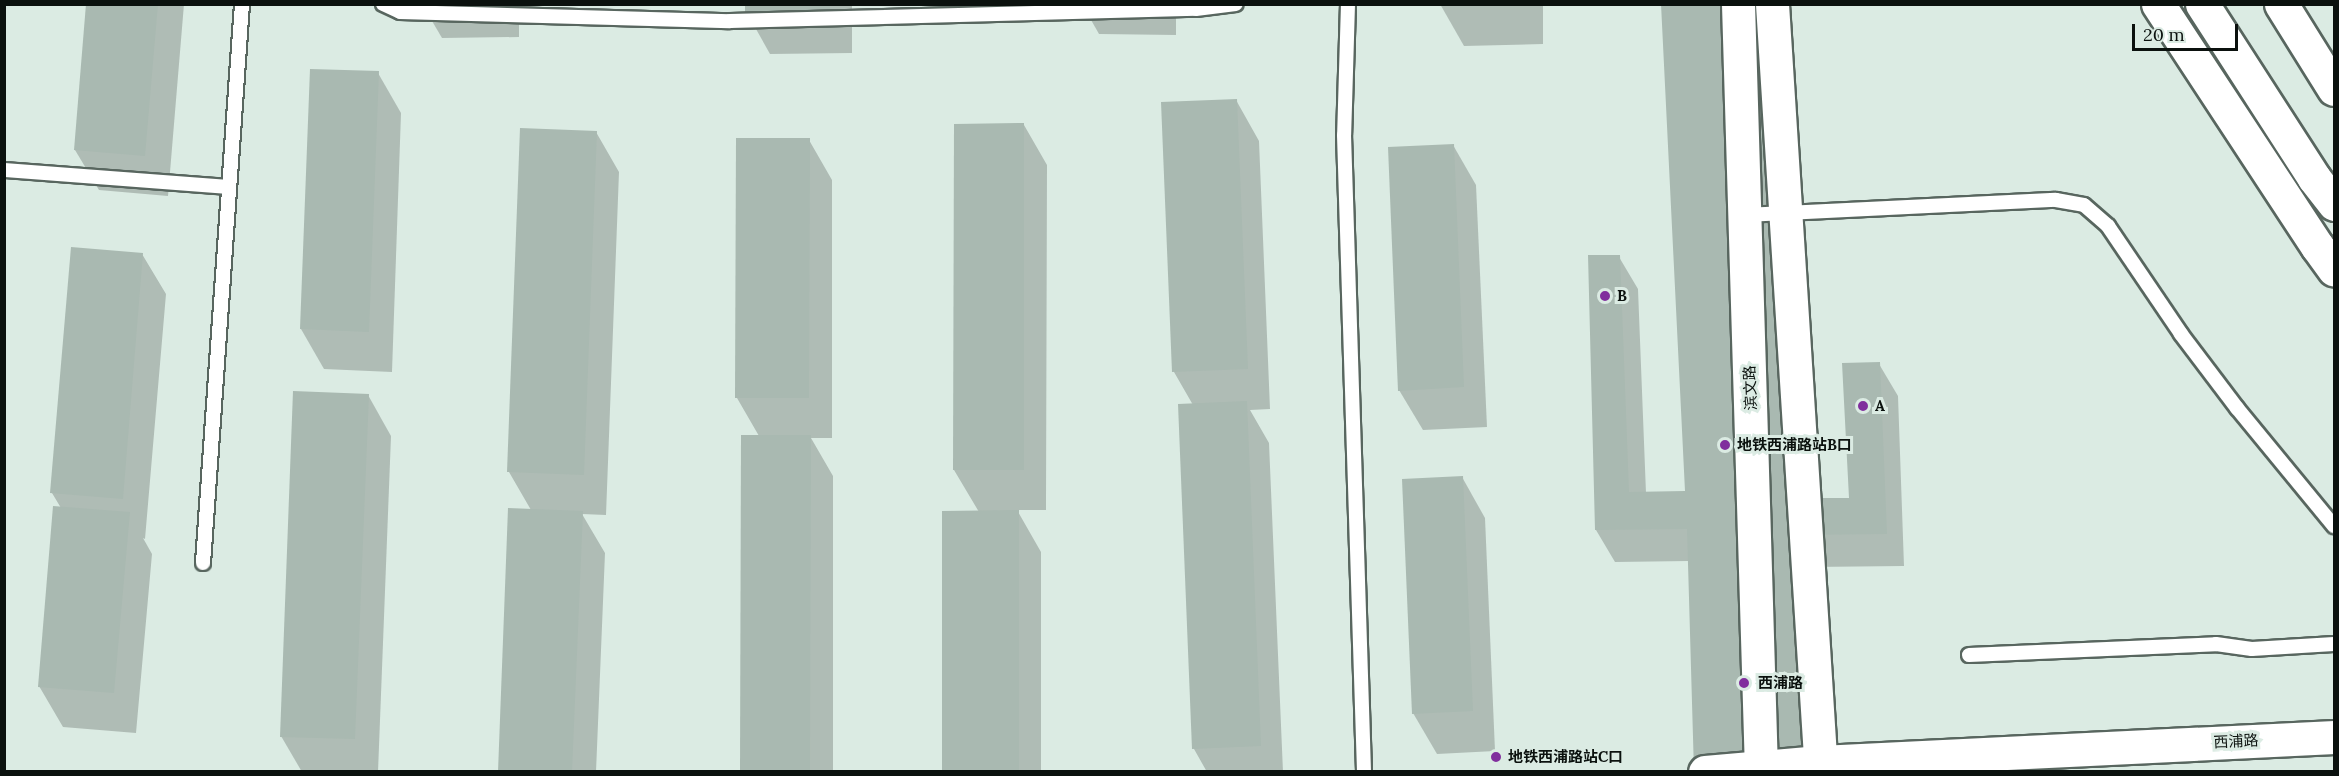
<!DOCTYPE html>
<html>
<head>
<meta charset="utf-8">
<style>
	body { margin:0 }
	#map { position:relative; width:2339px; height:776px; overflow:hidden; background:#dbebe3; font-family:Lora,"Noto Sans SC",serif }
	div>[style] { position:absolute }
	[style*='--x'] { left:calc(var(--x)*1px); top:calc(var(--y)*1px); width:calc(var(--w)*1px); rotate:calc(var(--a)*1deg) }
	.shadow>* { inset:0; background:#0003 }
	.building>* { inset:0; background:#a9b9b1 }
	.roads { filter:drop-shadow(2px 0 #58665f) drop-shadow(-2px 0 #58665f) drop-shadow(0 2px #58665f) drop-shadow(0 -2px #58665f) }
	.lane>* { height:14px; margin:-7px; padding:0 7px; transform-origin:7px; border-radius:7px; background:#fff }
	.secondary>* { height:33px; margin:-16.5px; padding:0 16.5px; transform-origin:16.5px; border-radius:16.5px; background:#fff }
	.highway>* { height:33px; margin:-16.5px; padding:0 16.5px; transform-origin:16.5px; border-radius:16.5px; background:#fff }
	.dots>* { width:16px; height:16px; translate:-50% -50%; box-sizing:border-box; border:3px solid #dbebe3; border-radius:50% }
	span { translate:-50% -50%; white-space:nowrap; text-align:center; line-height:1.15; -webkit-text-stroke:6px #dbebe3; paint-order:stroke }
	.poi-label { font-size:15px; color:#0b110e; font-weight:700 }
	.left { translate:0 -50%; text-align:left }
	.street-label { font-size:15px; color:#0b110e }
	.frame { position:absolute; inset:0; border:6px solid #0b110e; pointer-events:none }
	.scale { position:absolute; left:2132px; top:24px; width:106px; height:27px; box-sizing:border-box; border:3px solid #0b110e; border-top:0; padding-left:8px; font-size:18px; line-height:21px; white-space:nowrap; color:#0b110e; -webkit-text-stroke:4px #dbebe3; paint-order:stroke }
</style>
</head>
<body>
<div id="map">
	<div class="shadow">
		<i style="clip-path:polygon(88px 4px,184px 4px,168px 196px,99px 190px,75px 150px)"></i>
		<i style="clip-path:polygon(422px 4px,519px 4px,519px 37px,442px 38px)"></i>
		<i style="clip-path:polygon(747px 4px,852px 4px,852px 53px,770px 54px,747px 13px)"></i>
		<i style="clip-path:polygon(1082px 4px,1176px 4px,1176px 35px,1099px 34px)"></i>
		<i style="clip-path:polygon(1543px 4px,1543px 44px,1464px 46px,1440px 4px)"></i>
		<i style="clip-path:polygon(378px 73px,401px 113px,392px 372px,324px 369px,301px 329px)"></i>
		<i style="clip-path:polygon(1236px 100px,1259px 141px,1270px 409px,1250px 410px,1269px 443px,1283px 772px,1207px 772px,1194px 749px,1193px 405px,1174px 372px)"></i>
		<i style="clip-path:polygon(1024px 125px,1047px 165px,1046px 510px,1017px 510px,1041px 552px,1041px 772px,944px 772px,979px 512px,954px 470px)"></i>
		<i style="clip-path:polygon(596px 132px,619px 172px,606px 515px,582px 514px,605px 553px,596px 772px,500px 772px,531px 510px,509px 472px)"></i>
		<i style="clip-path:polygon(809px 140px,832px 180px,832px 438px,811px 438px,833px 476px,833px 772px,741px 772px,759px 436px,737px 398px)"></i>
		<i style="clip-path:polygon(1453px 145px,1476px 185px,1487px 427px,1423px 430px,1399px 390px)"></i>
		<i style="clip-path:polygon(142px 254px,166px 294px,145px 539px,143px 538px,152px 554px,136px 733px,63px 727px,39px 686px,61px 508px,52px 493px)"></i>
		<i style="clip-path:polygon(1619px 257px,1638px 289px,1646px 493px,1851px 499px,1879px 364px,1898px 396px,1904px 566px,1811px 567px,1819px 772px,1696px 772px,1689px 561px,1615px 562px,1596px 530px)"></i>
		<i style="clip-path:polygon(368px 395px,391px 436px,378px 772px,302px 772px,281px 736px)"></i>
		<i style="clip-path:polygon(1462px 477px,1485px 518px,1495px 751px,1437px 754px,1413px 713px)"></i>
	</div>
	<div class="building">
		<i style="clip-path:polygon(86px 4px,158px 4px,145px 156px,74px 150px)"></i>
		<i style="clip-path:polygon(745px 4px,830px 4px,830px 13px,745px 14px)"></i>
		<i style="clip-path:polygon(1661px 4px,1771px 4px,1791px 498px,1849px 498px,1842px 363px,1880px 362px,1887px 534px,1793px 535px,1803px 772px,1694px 772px,1687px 529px,1595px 530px,1588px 255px,1620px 255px,1629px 492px,1685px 491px)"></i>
		<i style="clip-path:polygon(310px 69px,379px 71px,369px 332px,300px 329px)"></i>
		<i style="clip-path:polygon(1237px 99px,1248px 369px,1172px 372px,1161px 102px)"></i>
		<i style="clip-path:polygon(1024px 123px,1024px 470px,953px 470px,954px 124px)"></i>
		<i style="clip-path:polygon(520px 128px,597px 131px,584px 475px,507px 472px)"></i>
		<i style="clip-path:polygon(736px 138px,810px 138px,809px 398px,735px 398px)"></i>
		<i style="clip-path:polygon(1454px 144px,1464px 387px,1398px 391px,1388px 147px)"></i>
		<i style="clip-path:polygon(71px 247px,143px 253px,123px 499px,50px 493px)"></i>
		<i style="clip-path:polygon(293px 391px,369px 394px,355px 739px,280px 737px)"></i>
		<i style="clip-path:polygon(1247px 401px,1261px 746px,1192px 749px,1178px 404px)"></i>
		<i style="clip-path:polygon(741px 435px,811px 435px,810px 772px,740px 772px)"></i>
		<i style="clip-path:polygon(1463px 476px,1473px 711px,1412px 714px,1402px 479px)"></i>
		<i style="clip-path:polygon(53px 506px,130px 512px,114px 693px,38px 687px)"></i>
		<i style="clip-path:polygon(508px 508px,583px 511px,572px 772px,498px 772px)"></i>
		<i style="clip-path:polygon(1019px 510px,1019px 772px,942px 772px,942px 511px)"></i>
	</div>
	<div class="roads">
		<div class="lane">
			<i style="--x:383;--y:4;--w:19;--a:25"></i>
			<i style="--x:400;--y:12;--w:330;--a:1.6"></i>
			<i style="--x:730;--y:21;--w:466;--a:-1.5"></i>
			<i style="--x:1196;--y:9;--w:40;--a:-7.1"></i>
			<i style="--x:1348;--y:4;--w:131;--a:91.7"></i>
			<i style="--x:1344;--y:135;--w:637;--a:88.2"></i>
			<i style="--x:4;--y:170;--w:225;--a:4.3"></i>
			<i style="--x:1745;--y:215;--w:311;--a:-2.8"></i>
			<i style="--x:2056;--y:200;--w:28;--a:10"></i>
			<i style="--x:2084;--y:205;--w:32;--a:41"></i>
			<i style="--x:2108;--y:226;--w:130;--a:55.9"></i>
			<i style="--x:2181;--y:334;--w:93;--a:52.9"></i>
			<i style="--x:2237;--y:408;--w:153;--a:50.6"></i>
			<i style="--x:203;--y:563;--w:560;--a:-86.01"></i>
			<i style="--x:1969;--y:655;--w:247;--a:-2.5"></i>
			<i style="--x:2216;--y:644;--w:36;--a:8"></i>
			<i style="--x:2252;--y:649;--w:82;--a:-3.5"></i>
		</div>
		<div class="secondary">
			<i style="--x:1738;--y:4;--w:768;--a:88.28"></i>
			<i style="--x:1772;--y:4;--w:770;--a:86.35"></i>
			<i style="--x:2158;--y:4;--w:290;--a:56.7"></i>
			<i style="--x:2317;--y:246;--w:29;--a:54"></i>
			<i style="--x:2281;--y:4;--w:100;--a:58.1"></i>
			<i style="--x:1705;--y:772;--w:115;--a:-5"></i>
			<i style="--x:1820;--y:762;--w:515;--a:-2.78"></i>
		</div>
		<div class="highway">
			<i style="--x:2202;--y:4;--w:207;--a:57.2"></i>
			<i style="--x:2314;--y:178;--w:33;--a:52"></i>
		</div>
	</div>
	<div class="dots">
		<i style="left:1605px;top:296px;background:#802e9d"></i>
		<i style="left:1863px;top:406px;background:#802e9d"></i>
		<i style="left:1725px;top:445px;background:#802e9d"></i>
		<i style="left:1744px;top:683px;background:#802e9d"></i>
		<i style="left:1496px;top:757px;background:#802e9d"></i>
	</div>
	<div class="poi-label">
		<span class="left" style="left:1617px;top:296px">B</span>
		<span class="left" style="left:1875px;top:406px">A</span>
		<span class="left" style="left:1737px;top:445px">地铁西浦路站B口</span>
		<span class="left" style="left:1758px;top:683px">西浦路</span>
		<span class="left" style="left:1508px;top:757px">地铁西浦路站C口</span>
	</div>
	<div class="street-label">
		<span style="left:1750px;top:388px;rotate:-92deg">滨文路</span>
		<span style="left:2236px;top:741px;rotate:-3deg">西浦路</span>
	</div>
	<div class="frame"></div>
	<div class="scale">20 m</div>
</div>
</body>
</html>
